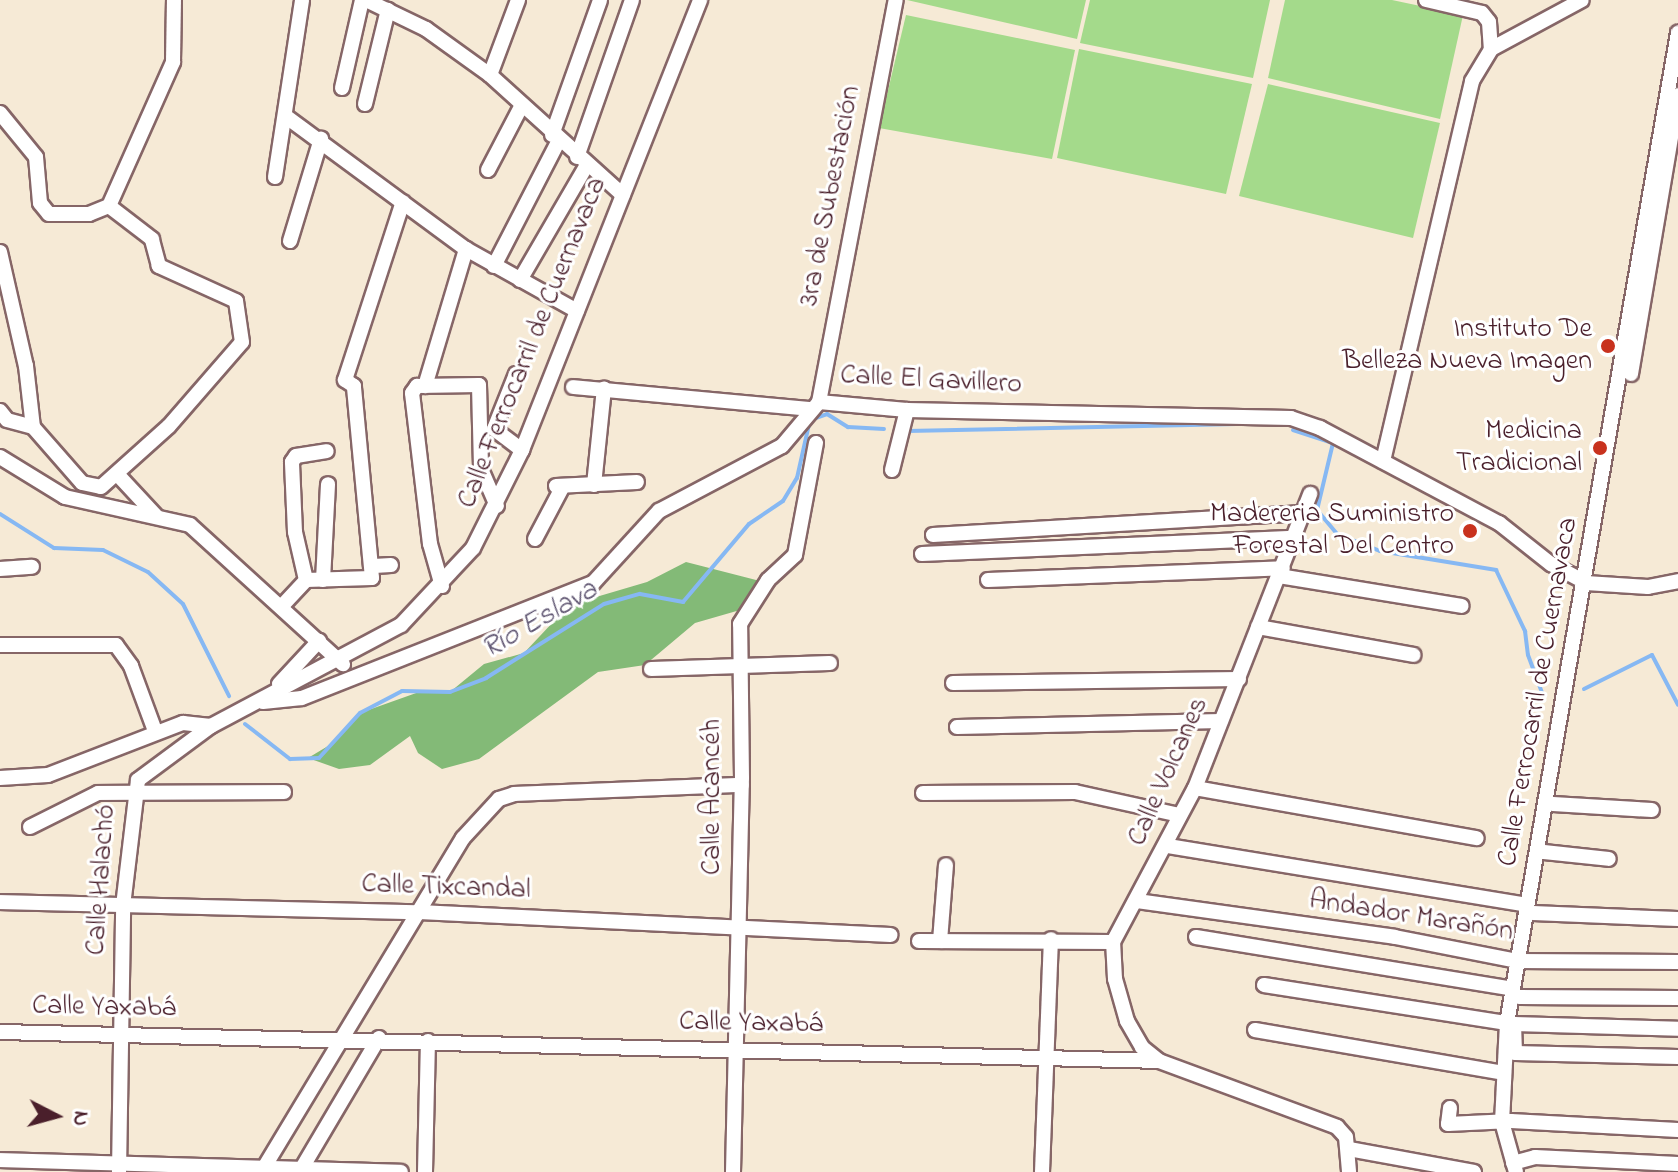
<!DOCTYPE html>
<html>
<head>
<meta charset="utf-8">
<style>
	body { margin:0 }
	#map { position:relative; width:1678px; height:1172px; overflow:hidden; background:#f6ead6; font-family:"Indie Flower",sans-serif }
	div>[style] { position:absolute }
	[style*='--x'] { left:calc(var(--x)*1px); top:calc(var(--y)*1px); width:calc(var(--w)*1px); rotate:calc(var(--a)*1deg) }
	.green>* { inset:0; background:#a4da8b }
	.forest>* { inset:0; background:#83ba77 }
	.stream>* { height:4px; margin:-2px; padding:0 2px; transform-origin:2px; border-radius:2px; background:#86b8f3 }
	.roads { filter:drop-shadow(2px 0 #866667) drop-shadow(-2px 0 #866667) drop-shadow(0 2px #866667) drop-shadow(0 -2px #866667) }
	.minor>* { height:14px; margin:-7px; padding:0 7px; transform-origin:7px; border-radius:7px; background:#fff }
	.dots>* { width:22px; height:22px; translate:-50% -50%; box-sizing:border-box; border:4px solid #fff; border-radius:50% }
	span { translate:-50% -50%; white-space:nowrap; text-align:center; line-height:1.15; -webkit-text-stroke:6px #fff; paint-order:stroke }
	.street-label { font-size:28px; color:#4a1f2b }
	.poi-label { font-size:28px; color:#4a1f2b }
	.right { translate:-100% -50%; text-align:right }
	.water-label { font-size:30px; color:#5f5571; font-style:italic }
	.north { position:absolute; left:16px; top:1076px; width:80px; height:80px; -webkit-text-stroke:6px #fff; paint-order:stroke; rotate:96deg; font-size:22px; font-weight:700; line-height:32px; text-align:center; color:#4a1f2b }
	.north::after { content:''; display:block; margin:auto; width:28px; height:36px; background:#4a1f2b; clip-path:polygon(50% 0,100% 100%,50% 72%,0 100%) }
</style>
</head>
<body>
<div id="map">
	<div class="green">
		<i style="clip-path:polygon(907px 0,1086px 0,1077px 39px)"></i>
		<i style="clip-path:polygon(1090px 0,1270px 0,1253px 78px,1080px 43px)"></i>
		<i style="clip-path:polygon(1285px 0,1392px 0,1463px 15px,1440px 119px,1268px 78px)"></i>
		<i style="clip-path:polygon(906px 15px,1075px 50px,1052px 159px,879px 128px)"></i>
		<i style="clip-path:polygon(1079px 49px,1252px 84px,1226px 194px,1057px 158px)"></i>
		<i style="clip-path:polygon(1268px 84px,1440px 123px,1413px 238px,1239px 196px)"></i>
	</div>
	<div class="forest">
		<i style="clip-path:polygon(686px 562px,760px 581px,747px 608px,695px 623px,645px 665px,598px 672px,479px 759px,442px 769px,418px 753px,410px 736px,370px 765px,339px 769px,308px 758px,333px 743px,360px 713px,419px 692px,450px 692px,484px 664px,524px 653px,569px 605px,647px 582px)"></i>
	</div>
	<div class="stream">
		<i style="--x:1293;--y:430;--w:42;--a:18"></i>
		<i style="--x:1333;--y:443;--w:69;--a:103.4"></i>
		<i style="--x:1317;--y:510;--w:31;--a:50"></i>
		<i style="--x:1337;--y:534;--w:46;--a:21.6"></i>
		<i style="--x:1380;--y:551;--w:118;--a:9.3"></i>
		<i style="--x:1496;--y:570;--w:68;--a:64.6"></i>
		<i style="--x:1525;--y:631;--w:24;--a:83"></i>
		<i style="--x:1528;--y:655;--w:46;--a:69.6"></i>
		<i style="--x:907;--y:431;--w:341;--a:-1.2"></i>
		<i style="--x:0;--y:514;--w:64;--a:32.2"></i>
		<i style="--x:54;--y:548;--w:49;--a:2.3"></i>
		<i style="--x:103;--y:550;--w:50;--a:26.1"></i>
		<i style="--x:148;--y:572;--w:47;--a:42.4"></i>
		<i style="--x:183;--y:604;--w:103;--a:63.4"></i>
		<i style="--x:1584;--y:689;--w:76;--a:-26.6"></i>
		<i style="--x:1652;--y:655;--w:56;--a:62.5"></i>
		<i style="--x:245;--y:724;--w:57;--a:37.9"></i>
		<i style="--x:290;--y:759;--w:29;--a:-2"></i>
		<i style="--x:319;--y:758;--w:61;--a:-47.7"></i>
		<i style="--x:360;--y:713;--w:47;--a:-27.6"></i>
		<i style="--x:402;--y:691;--w:48;--a:1.2"></i>
		<i style="--x:450;--y:692;--w:39;--a:-21"></i>
		<i style="--x:486;--y:678;--w:139;--a:-32.1"></i>
		<i style="--x:604;--y:604;--w:37;--a:-16"></i>
		<i style="--x:640;--y:594;--w:44;--a:10.5"></i>
		<i style="--x:683;--y:602;--w:102;--a:-49.8"></i>
		<i style="--x:749;--y:524;--w:41;--a:-34.1"></i>
		<i style="--x:783;--y:501;--w:27;--a:-59"></i>
		<i style="--x:797;--y:478;--w:59;--a:-77.4"></i>
		<i style="--x:810;--y:420;--w:18;--a:-19"></i>
		<i style="--x:827;--y:414;--w:25;--a:32"></i>
		<i style="--x:848;--y:427;--w:36;--a:3"></i>
	</div>
	<div class="roads">
		<div class="minor">
			<i style="--x:366;--y:0;--w:67;--a:25.8"></i>
			<i style="--x:426;--y:29;--w:79;--a:35.7"></i>
			<i style="--x:490;--y:75;--w:179;--a:42.1"></i>
			<i style="--x:1426;--y:0;--w:57;--a:13.1"></i>
			<i style="--x:1482;--y:13;--w:11;--a:52"></i>
			<i style="--x:1489;--y:22;--w:27;--a:86"></i>
			<i style="--x:490;--y:75;--w:80;--a:-69.5"></i>
			<i style="--x:342;--y:88;--w:90;--a:-77.2"></i>
			<i style="--x:365;--y:104;--w:97;--a:-76.3"></i>
			<i style="--x:0;--y:113;--w:57;--a:50.7"></i>
			<i style="--x:36;--y:157;--w:46;--a:85"></i>
			<i style="--x:40;--y:203;--w:14;--a:51"></i>
			<i style="--x:49;--y:214;--w:40;--a:0"></i>
			<i style="--x:89;--y:214;--w:22;--a:-22"></i>
			<i style="--x:109;--y:206;--w:158;--a:-66"></i>
			<i style="--x:173;--y:62;--w:62;--a:-89.1"></i>
			<i style="--x:288;--y:118;--w:221;--a:36.4"></i>
			<i style="--x:466;--y:249;--w:127;--a:29.2"></i>
			<i style="--x:552;--y:135;--w:143;--a:-70.4"></i>
			<i style="--x:577;--y:157;--w:166;--a:-70.7"></i>
			<i style="--x:488;--y:170;--w:73;--a:-62.4"></i>
			<i style="--x:275;--y:177;--w:179;--a:-81.3"></i>
			<i style="--x:290;--y:241;--w:107;--a:-73.1"></i>
			<i style="--x:0;--y:252;--w:117;--a:77.2"></i>
			<i style="--x:26;--y:366;--w:61;--a:83.5"></i>
			<i style="--x:33;--y:427;--w:74;--a:48.8"></i>
			<i style="--x:82;--y:483;--w:19;--a:12"></i>
			<i style="--x:101;--y:487;--w:91;--a:-41.9"></i>
			<i style="--x:169;--y:426;--w:111;--a:-49"></i>
			<i style="--x:242;--y:342;--w:41;--a:-98.3"></i>
			<i style="--x:236;--y:301;--w:85;--a:-155.6"></i>
			<i style="--x:159;--y:266;--w:28;--a:-105"></i>
			<i style="--x:152;--y:239;--w:54;--a:-142.5"></i>
			<i style="--x:494;--y:266;--w:140;--a:-62.7"></i>
			<i style="--x:520;--y:280;--w:133;--a:-59.8"></i>
			<i style="--x:516;--y:374;--w:59;--a:111.8"></i>
			<i style="--x:494;--y:429;--w:35;--a:37"></i>
			<i style="--x:1631;--y:374;--w:283;--a:-80.4"></i>
			<i style="--x:425;--y:386;--w:143;--a:-73.3"></i>
			<i style="--x:573;--y:387;--w:238;--a:5.3"></i>
			<i style="--x:819;--y:402;--w:409;--a:-79.2"></i>
			<i style="--x:0;--y:411;--w:11;--a:52"></i>
			<i style="--x:7;--y:420;--w:27;--a:15"></i>
			<i style="--x:0;--y:457;--w:76;--a:31.6"></i>
			<i style="--x:65;--y:497;--w:128;--a:12.6"></i>
			<i style="--x:190;--y:525;--w:207;--a:42.3"></i>
			<i style="--x:1383;--y:461;--w:390;--a:-76.8"></i>
			<i style="--x:1472;--y:81;--w:37;--a:-59"></i>
			<i style="--x:1491;--y:49;--w:103;--a:-28.3"></i>
			<i style="--x:892;--y:470;--w:62;--a:-76"></i>
			<i style="--x:118;--y:475;--w:57;--a:47.1"></i>
			<i style="--x:594;--y:485;--w:97;--a:-84.1"></i>
			<i style="--x:556;--y:486;--w:81;--a:-2.8"></i>
			<i style="--x:933;--y:535;--w:371;--a:-3.4"></i>
			<i style="--x:535;--y:539;--w:60;--a:-62.2"></i>
			<i style="--x:922;--y:554;--w:372;--a:-2.5"></i>
			<i style="--x:374;--y:566;--w:17;--a:-3"></i>
			<i style="--x:0;--y:569;--w:32;--a:-4"></i>
			<i style="--x:1279;--y:576;--w:185;--a:9.3"></i>
			<i style="--x:306;--y:580;--w:49;--a:-102.9"></i>
			<i style="--x:295;--y:532;--w:70;--a:-92.5"></i>
			<i style="--x:292;--y:462;--w:7;--a:-56"></i>
			<i style="--x:296;--y:456;--w:31;--a:-9"></i>
			<i style="--x:323;--y:580;--w:96;--a:-87"></i>
			<i style="--x:988;--y:580;--w:295;--a:-2.3"></i>
			<i style="--x:442;--y:586;--w:44;--a:-105.9"></i>
			<i style="--x:430;--y:544;--w:152;--a:-96.8"></i>
			<i style="--x:412;--y:393;--w:9;--a:-54"></i>
			<i style="--x:417;--y:386;--w:62;--a:-0.9"></i>
			<i style="--x:479;--y:385;--w:84;--a:88.6"></i>
			<i style="--x:481;--y:469;--w:40;--a:66.6"></i>
			<i style="--x:281;--y:607;--w:37;--a:-47"></i>
			<i style="--x:306;--y:580;--w:66;--a:-1.7"></i>
			<i style="--x:372;--y:578;--w:193;--a:-95.4"></i>
			<i style="--x:354;--y:386;--w:11;--a:-146"></i>
			<i style="--x:345;--y:380;--w:187;--a:-72"></i>
			<i style="--x:1258;--y:627;--w:158;--a:10.2"></i>
			<i style="--x:0;--y:645;--w:116;--a:0"></i>
			<i style="--x:116;--y:645;--w:26;--a:54"></i>
			<i style="--x:131;--y:666;--w:69;--a:69.7"></i>
			<i style="--x:651;--y:669;--w:179;--a:-1.9"></i>
			<i style="--x:953;--y:683;--w:286;--a:-0.8"></i>
			<i style="--x:279;--y:684;--w:59;--a:-47.1"></i>
			<i style="--x:263;--y:702;--w:39;--a:-6"></i>
			<i style="--x:302;--y:698;--w:313;--a:-21.6"></i>
			<i style="--x:593;--y:583;--w:98;--a:-47.5"></i>
			<i style="--x:659;--y:511;--w:139;--a:-27.9"></i>
			<i style="--x:782;--y:446;--w:57;--a:-49.9"></i>
			<i style="--x:819;--y:402;--w:88;--a:5.2"></i>
			<i style="--x:907;--y:410;--w:384;--a:1.2"></i>
			<i style="--x:1291;--y:418;--w:31;--a:19"></i>
			<i style="--x:1320;--y:428;--w:203;--a:28"></i>
			<i style="--x:1499;--y:523;--w:66;--a:38.3"></i>
			<i style="--x:1551;--y:564;--w:40;--a:28"></i>
			<i style="--x:1586;--y:583;--w:62;--a:3.7"></i>
			<i style="--x:1648;--y:587;--w:31;--a:-11"></i>
			<i style="--x:957;--y:727;--w:264;--a:-1.3"></i>
			<i style="--x:0;--y:778;--w:48;--a:-3.6"></i>
			<i style="--x:48;--y:775;--w:145;--a:-21.1"></i>
			<i style="--x:183;--y:723;--w:28;--a:6"></i>
			<i style="--x:1195;--y:788;--w:286;--a:10.1"></i>
			<i style="--x:923;--y:793;--w:152;--a:-0.4"></i>
			<i style="--x:1075;--y:792;--w:107;--a:12.4"></i>
			<i style="--x:1553;--y:804;--w:99;--a:3.5"></i>
			<i style="--x:30;--y:827;--w:76;--a:-26.6"></i>
			<i style="--x:98;--y:793;--w:186;--a:-0.3"></i>
			<i style="--x:1168;--y:846;--w:364;--a:9.3"></i>
			<i style="--x:1544;--y:852;--w:65;--a:6.1"></i>
			<i style="--x:1137;--y:901;--w:260;--a:7.9"></i>
			<i style="--x:1395;--y:937;--w:124;--a:11.1"></i>
			<i style="--x:1517;--y:961;--w:161;--a:0.4"></i>
			<i style="--x:0;--y:902;--w:419;--a:1.4"></i>
			<i style="--x:419;--y:912;--w:472;--a:2.8"></i>
			<i style="--x:1533;--y:913;--w:145;--a:2.4"></i>
			<i style="--x:1196;--y:937;--w:320;--a:9.3"></i>
			<i style="--x:919;--y:941;--w:194;--a:0.3"></i>
			<i style="--x:940;--y:941;--w:76;--a:-85.5"></i>
			<i style="--x:1264;--y:985;--w:246;--a:8.9"></i>
			<i style="--x:1519;--y:997;--w:159;--a:0.4"></i>
			<i style="--x:1514;--y:1024;--w:29;--a:88"></i>
			<i style="--x:1515;--y:1053;--w:163;--a:1.4"></i>
			<i style="--x:1514;--y:1024;--w:164;--a:1.7"></i>
			<i style="--x:1255;--y:1030;--w:252;--a:9.8"></i>
			<i style="--x:0;--y:1032;--w:1159;--a:1.43"></i>
			<i style="--x:1159;--y:1061;--w:190;--a:20.3"></i>
			<i style="--x:1337;--y:1127;--w:13;--a:48"></i>
			<i style="--x:1346;--y:1137;--w:35;--a:85"></i>
			<i style="--x:1159;--y:1061;--w:22;--a:-141"></i>
			<i style="--x:1142;--y:1047;--w:30;--a:-120"></i>
			<i style="--x:1127;--y:1021;--w:44;--a:-105.9"></i>
			<i style="--x:1115;--y:979;--w:37;--a:-93"></i>
			<i style="--x:1113;--y:942;--w:174;--a:-62"></i>
			<i style="--x:1195;--y:788;--w:316;--a:-68.6"></i>
			<i style="--x:1450;--y:1108;--w:16;--a:97"></i>
			<i style="--x:1448;--y:1124;--w:63;--a:-2.7"></i>
			<i style="--x:1511;--y:1121;--w:167;--a:3.1"></i>
			<i style="--x:1349;--y:1149;--w:127;--a:10.4"></i>
			<i style="--x:0;--y:1160;--w:401;--a:1.7"></i>
			<i style="--x:1513;--y:1163;--w:23;--a:-15"></i>
			<i style="--x:1535;--y:1157;--w:143;--a:2.8"></i>
			<i style="--x:265;--y:1166;--w:383;--a:-58.9"></i>
			<i style="--x:463;--y:838;--w:53;--a:-47.3"></i>
			<i style="--x:499;--y:799;--w:16;--a:-18"></i>
			<i style="--x:514;--y:794;--w:228;--a:-2.3"></i>
			<i style="--x:302;--y:1168;--w:151;--a:-59.4"></i>
			<i style="--x:119;--y:1172;--w:266;--a:-89.1"></i>
			<i style="--x:123;--y:906;--w:127;--a:-83.2"></i>
			<i style="--x:138;--y:780;--w:91;--a:-36.5"></i>
			<i style="--x:211;--y:726;--w:215;--a:-28"></i>
			<i style="--x:401;--y:625;--w:105;--a:-46.9"></i>
			<i style="--x:473;--y:548;--w:110;--a:-63.4"></i>
			<i style="--x:522;--y:450;--w:484;--a:-68.4"></i>
			<i style="--x:425;--y:1172;--w:131;--a:-88.7"></i>
			<i style="--x:733;--y:1172;--w:394;--a:-88.7"></i>
			<i style="--x:742;--y:778;--w:154;--a:-90.7"></i>
			<i style="--x:740;--y:624;--w:52;--a:-57.5"></i>
			<i style="--x:768;--y:580;--w:37;--a:-43"></i>
			<i style="--x:795;--y:555;--w:114;--a:-79.4"></i>
			<i style="--x:1042;--y:1172;--w:233;--a:-87.8"></i>
			<i style="--x:1516;--y:1172;--w:52;--a:-105.6"></i>
			<i style="--x:1502;--y:1122;--w:99;--a:-87.1"></i>
			<i style="--x:1507;--y:1023;--w:1005;--a:-80.2"></i>
		</div>
	</div>
	<div class="dots">
		<i style="left:1608px;top:346px;background:#c8321e"></i>
		<i style="left:1600px;top:448px;background:#c8321e"></i>
		<i style="left:1470px;top:531px;background:#c8321e"></i>
	</div>
	<div class="street-label">
		<span style="left:831px;top:196px;rotate:-79deg">3ra de Subestación</span>
		<span style="left:533px;top:343px;rotate:-68deg">Calle Ferrocarril de Cuernavaca</span>
		<span style="left:931px;top:381px;rotate:3deg">Calle El Gavillero</span>
		<span style="left:1539px;top:692px;rotate:-80deg">Calle Ferrocarril de Cuernavaca</span>
		<span style="left:1169px;top:772px;rotate:-66deg">Calle Volcanes</span>
		<span style="left:713px;top:797px;rotate:-90deg">Calle Acancéh</span>
		<span style="left:102px;top:880px;rotate:-86deg">Calle Halachó</span>
		<span style="left:446px;top:888px;rotate:2deg">Calle Tixcandal</span>
		<span style="left:1411px;top:917px;rotate:9deg">Andador Marañón</span>
		<span style="left:104px;top:1008px;rotate:1deg">Calle Yaxabá</span>
		<span style="left:751px;top:1024px;rotate:1deg">Calle Yaxabá</span>
	</div>
	<div class="poi-label">
		<span class="right" style="left:1592px;top:346px">Instituto De<br>Belleza Nueva Imagen</span>
		<span class="right" style="left:1582px;top:448px">Medicina<br>Tradicional</span>
		<span class="right" style="left:1454px;top:531px">Madereria Suministro<br>Forestal Del Centro</span>
	</div>
	<div class="water-label">
		<span style="left:540px;top:620px;rotate:-30deg">Río Eslava</span>
	</div>
	<div class="north">N</div>
</div>
</body>
</html>
